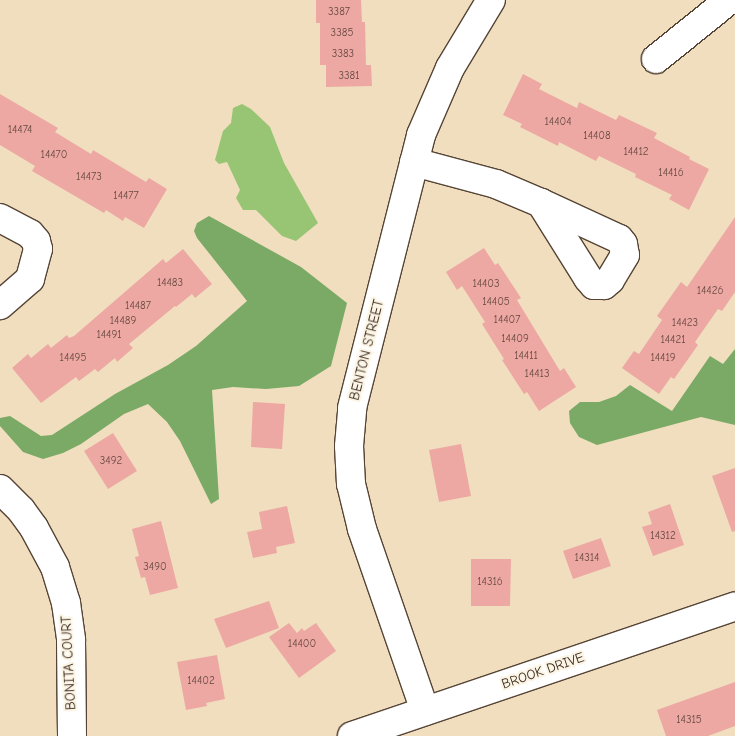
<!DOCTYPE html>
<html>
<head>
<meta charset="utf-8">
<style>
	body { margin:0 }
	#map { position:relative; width:735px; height:736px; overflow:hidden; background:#f0debe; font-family:"Comic Neue",sans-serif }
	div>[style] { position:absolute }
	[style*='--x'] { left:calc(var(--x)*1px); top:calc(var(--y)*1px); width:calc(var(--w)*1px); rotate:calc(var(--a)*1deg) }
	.green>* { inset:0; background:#98c573 }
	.forest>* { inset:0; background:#7aaa65 }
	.building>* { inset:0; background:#eda8a4 }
	.roads { filter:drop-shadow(1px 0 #564536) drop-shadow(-1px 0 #564536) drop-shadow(0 1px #564536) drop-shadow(0 -1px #564536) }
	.minor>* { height:28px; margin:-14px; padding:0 14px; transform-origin:14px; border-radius:14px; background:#fff }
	span { translate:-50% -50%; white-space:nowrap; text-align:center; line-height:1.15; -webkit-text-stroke:4.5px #fcf5e5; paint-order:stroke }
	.number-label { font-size:11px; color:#684a40 }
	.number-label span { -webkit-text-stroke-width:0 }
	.street-label { font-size:14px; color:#3b2a1e }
</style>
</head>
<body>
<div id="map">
	<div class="green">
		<i style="clip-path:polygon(242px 104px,251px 109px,270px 127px,284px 163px,318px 223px,296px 241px,282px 236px,256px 210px,243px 210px,236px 198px,240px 190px,227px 162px,219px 164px,215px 160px,223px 131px,231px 123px,233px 108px)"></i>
	</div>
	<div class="forest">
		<i style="clip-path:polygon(209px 216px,301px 267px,347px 303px,331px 366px,299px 386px,266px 389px,233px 387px,212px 390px,219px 499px,211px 504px,180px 441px,167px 422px,148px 404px,124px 414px,81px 444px,63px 453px,43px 459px,23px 452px,0 426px,0 418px,10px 416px,41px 436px,52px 435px,115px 394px,168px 365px,196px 346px,247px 301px,197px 238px,194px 231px,197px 223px)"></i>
		<i style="clip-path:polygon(735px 349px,735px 425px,701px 417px,597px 445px,579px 437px,570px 423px,569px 411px,580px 402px,599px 402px,616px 396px,630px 385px,672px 411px,710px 356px,723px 364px)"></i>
	</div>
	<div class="building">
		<i style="clip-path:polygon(316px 0,361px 0,362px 22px,365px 22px,366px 65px,371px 65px,372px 86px,326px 87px,326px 65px,320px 65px,320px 23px,316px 23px)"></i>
		<i style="clip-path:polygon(523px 74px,542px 84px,539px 89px,577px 108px,579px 102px,616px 120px,619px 115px,657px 133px,654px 138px,690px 157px,689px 159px,709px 169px,689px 210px,669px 199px,672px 195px,635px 177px,636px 174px,599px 156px,596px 161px,559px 142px,558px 146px,520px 127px,522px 124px,503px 115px)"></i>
		<i style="clip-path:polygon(0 94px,58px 128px,55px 132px,91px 154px,93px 150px,146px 182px,149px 178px,167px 189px,144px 228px,125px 217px,123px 221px,106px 210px,104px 213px,32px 171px,35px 166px,0 145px)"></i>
		<i style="clip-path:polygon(735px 217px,735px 292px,722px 311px,718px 309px,695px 342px,698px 345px,674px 379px,671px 377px,659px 394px,622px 368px,634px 351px,639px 354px,662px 320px,657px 316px,681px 282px,687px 287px)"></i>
		<i style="clip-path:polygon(484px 248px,495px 265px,498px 263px,521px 298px,517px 300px,560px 371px,564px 368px,576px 387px,539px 411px,527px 392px,524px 394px,502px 360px,504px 359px,482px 324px,485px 322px,462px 286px,457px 290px,446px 272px)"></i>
		<i style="clip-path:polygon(183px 249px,212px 284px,195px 298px,192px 294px,176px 307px,175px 306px,129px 344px,133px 348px,117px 362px,115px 358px,98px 372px,95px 369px,79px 381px,76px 377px,41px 403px,12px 368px,28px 354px,31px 358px,48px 344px,51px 348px,67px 335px,69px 338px,74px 336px,163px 259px,166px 263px)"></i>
		<i style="clip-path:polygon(253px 402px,285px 404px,282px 449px,251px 447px)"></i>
		<i style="clip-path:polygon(113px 433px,137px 471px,108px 489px,84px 451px)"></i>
		<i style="clip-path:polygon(461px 444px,471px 496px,439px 502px,429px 450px)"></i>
		<i style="clip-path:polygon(735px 468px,735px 531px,732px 532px,712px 476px)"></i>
		<i style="clip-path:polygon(670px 504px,684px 545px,653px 556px,642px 527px,652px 524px,648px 512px)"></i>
		<i style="clip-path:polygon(287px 506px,295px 543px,276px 547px,277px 553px,253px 558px,247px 532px,262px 529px,259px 512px)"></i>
		<i style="clip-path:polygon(161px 521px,178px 588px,150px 595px,145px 577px,141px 578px,135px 557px,139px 556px,132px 529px)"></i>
		<i style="clip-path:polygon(601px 538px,611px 566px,573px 579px,563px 551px)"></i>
		<i style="clip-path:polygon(471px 559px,511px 559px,510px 606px,471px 606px)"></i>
		<i style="clip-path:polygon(269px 601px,279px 628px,226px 648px,214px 619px)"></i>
		<i style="clip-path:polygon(289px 623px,297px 633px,302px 628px,304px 631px,316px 623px,336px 651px,299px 678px,269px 637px)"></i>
		<i style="clip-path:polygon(217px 655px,225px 699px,206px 703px,207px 706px,186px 710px,177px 662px)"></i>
		<i style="clip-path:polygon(735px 682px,735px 726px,708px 736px,666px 736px,657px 710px)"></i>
	</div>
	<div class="roads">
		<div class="minor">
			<i style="--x:656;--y:59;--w:94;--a:-38.9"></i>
			<i style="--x:414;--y:162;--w:85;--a:15"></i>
			<i style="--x:496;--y:184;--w:49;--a:22.9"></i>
			<i style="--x:541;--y:203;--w:86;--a:24.8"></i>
			<i style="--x:619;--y:239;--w:6;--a:51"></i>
			<i style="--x:623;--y:244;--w:11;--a:80"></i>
			<i style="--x:625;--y:255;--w:29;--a:121"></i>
			<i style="--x:610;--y:280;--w:8;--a:140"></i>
			<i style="--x:604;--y:285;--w:10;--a:180"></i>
			<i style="--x:594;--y:285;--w:9;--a:-131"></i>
			<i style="--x:588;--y:278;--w:89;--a:-122.1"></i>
			<i style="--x:0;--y:218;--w:34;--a:28"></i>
			<i style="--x:30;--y:234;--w:9;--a:49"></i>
			<i style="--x:36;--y:241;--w:8;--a:76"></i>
			<i style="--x:38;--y:249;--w:31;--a:105"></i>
			<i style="--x:30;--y:279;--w:40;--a:139"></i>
			<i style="--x:0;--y:489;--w:30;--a:45"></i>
			<i style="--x:21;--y:510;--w:22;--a:54"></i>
			<i style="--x:34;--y:528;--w:44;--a:61.7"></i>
			<i style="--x:55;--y:567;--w:38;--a:73"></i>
			<i style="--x:66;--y:603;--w:37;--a:82"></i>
			<i style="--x:71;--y:640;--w:96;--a:89.4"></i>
			<i style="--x:425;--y:711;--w:193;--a:-109.1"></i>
			<i style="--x:362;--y:529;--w:46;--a:-103.7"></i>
			<i style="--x:351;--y:484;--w:38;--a:-93"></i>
			<i style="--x:349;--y:446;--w:38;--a:-85"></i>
			<i style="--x:352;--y:408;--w:282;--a:-75.8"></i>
			<i style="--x:421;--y:135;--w:73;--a:-66.6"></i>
			<i style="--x:450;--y:68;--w:79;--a:-58.9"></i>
			<i style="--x:352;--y:736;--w:404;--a:-18.7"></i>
		</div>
	</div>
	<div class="number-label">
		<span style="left:339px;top:12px">3387</span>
		<span style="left:342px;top:33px">3385</span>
		<span style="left:343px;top:54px">3383</span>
		<span style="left:349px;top:76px">3381</span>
		<span style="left:558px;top:122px">14404</span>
		<span style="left:20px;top:130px">14474</span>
		<span style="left:597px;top:136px">14408</span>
		<span style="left:636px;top:152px">14412</span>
		<span style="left:54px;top:155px">14470</span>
		<span style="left:671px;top:173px">14416</span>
		<span style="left:89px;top:177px">14473</span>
		<span style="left:126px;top:196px">14477</span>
		<span style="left:170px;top:283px">14483</span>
		<span style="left:486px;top:284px">14403</span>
		<span style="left:710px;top:291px">14426</span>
		<span style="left:496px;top:302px">14405</span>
		<span style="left:138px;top:306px">14487</span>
		<span style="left:507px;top:320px">14407</span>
		<span style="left:123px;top:321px">14489</span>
		<span style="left:685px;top:323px">14423</span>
		<span style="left:109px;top:335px">14491</span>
		<span style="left:515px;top:339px">14409</span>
		<span style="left:673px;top:340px">14421</span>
		<span style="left:526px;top:356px">14411</span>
		<span style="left:73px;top:358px">14495</span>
		<span style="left:663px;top:358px">14419</span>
		<span style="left:537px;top:374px">14413</span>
		<span style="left:111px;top:461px">3492</span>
		<span style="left:663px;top:536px">14312</span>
		<span style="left:587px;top:558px">14314</span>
		<span style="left:155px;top:567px">3490</span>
		<span style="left:490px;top:582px">14316</span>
		<span style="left:302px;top:644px">14400</span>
		<span style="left:201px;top:681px">14402</span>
		<span style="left:689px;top:720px">14315</span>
	</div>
	<div class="street-label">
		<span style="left:367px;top:350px;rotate:-76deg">BENTON STREET</span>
		<span style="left:69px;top:663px;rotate:-93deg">BONITA COURT</span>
		<span style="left:543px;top:671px;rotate:-19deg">BROOK DRIVE</span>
	</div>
</div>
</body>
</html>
